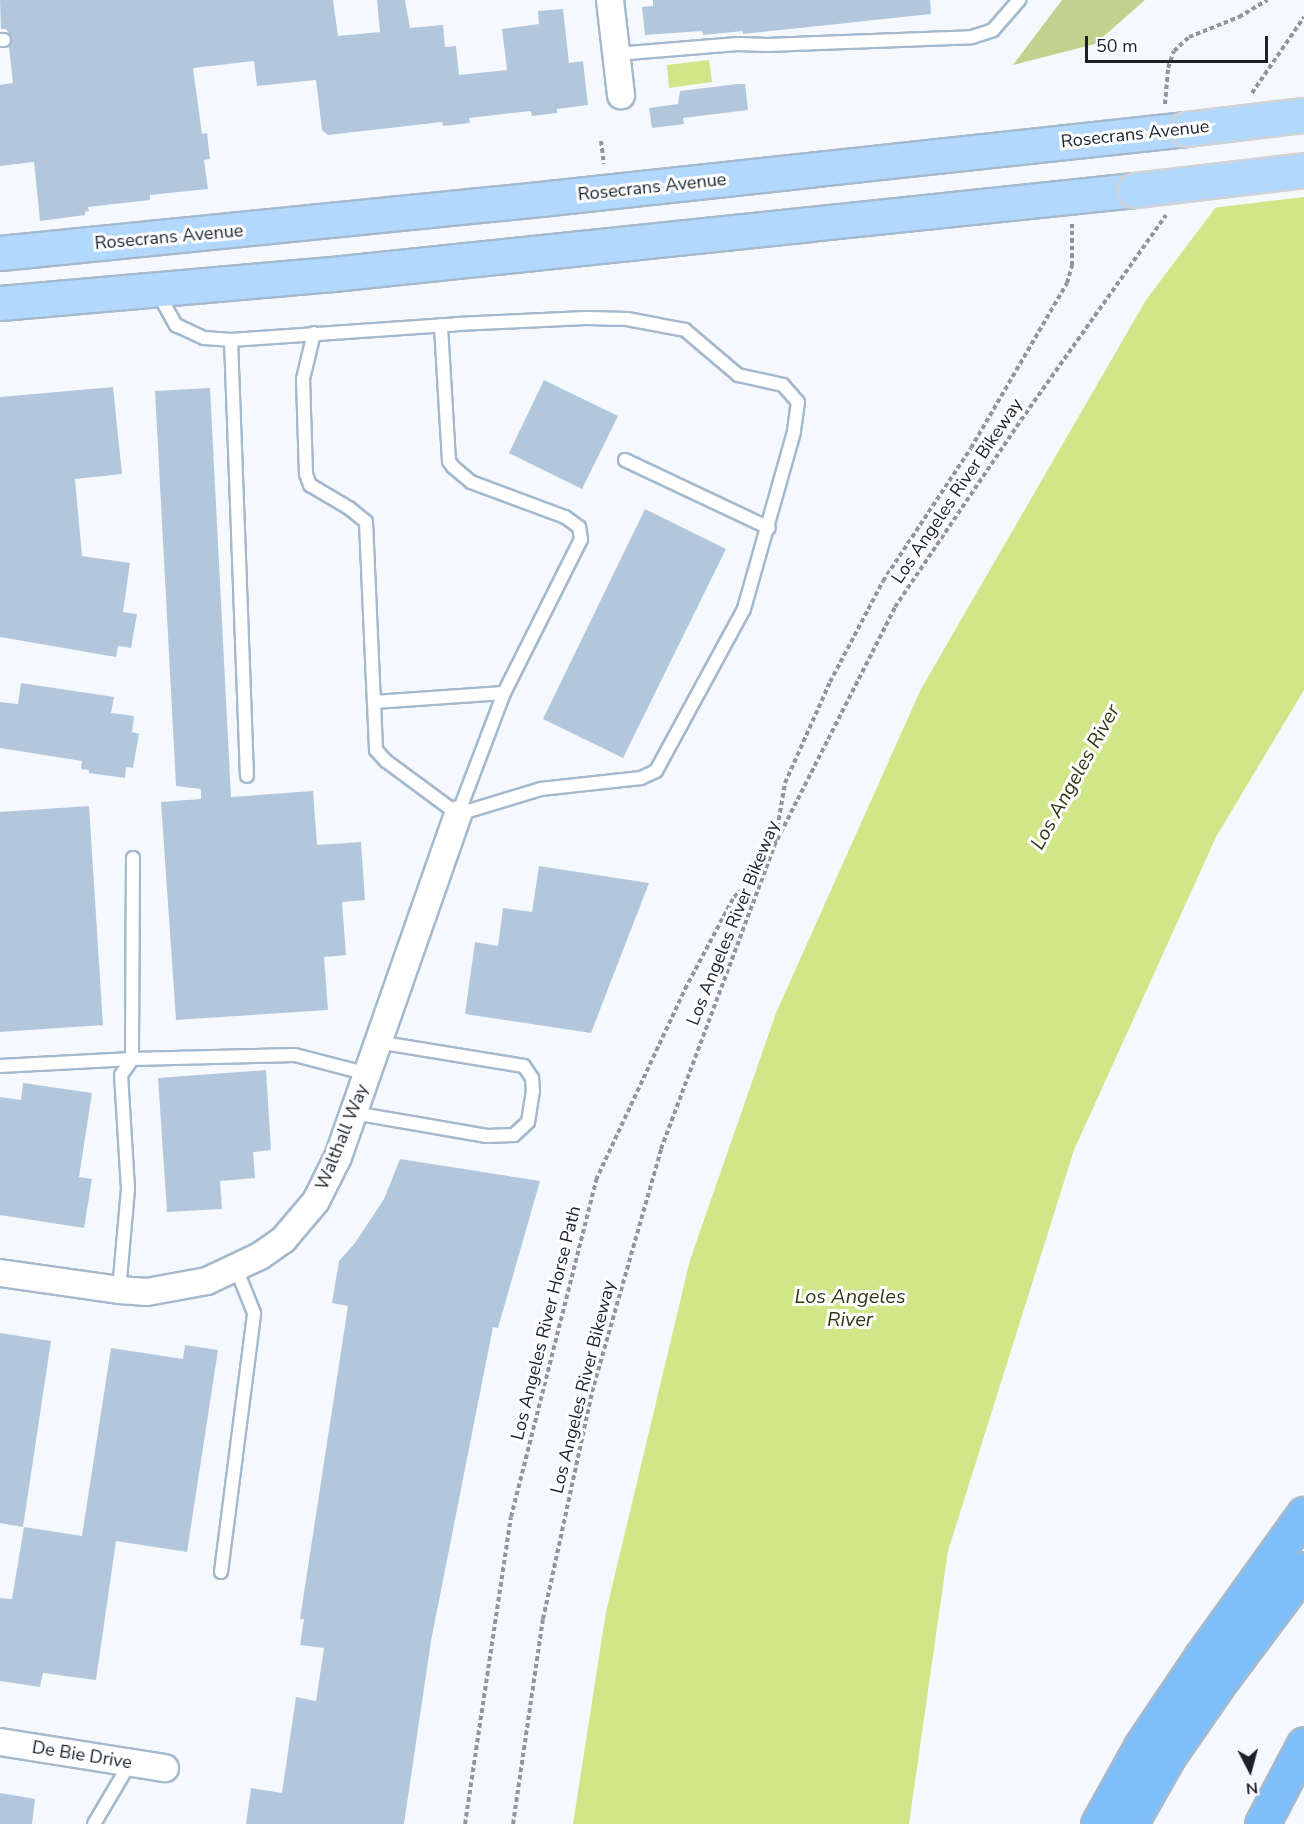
<!DOCTYPE html>
<html>
<head>
<meta charset="utf-8">
<style>
	body { margin:0 }
	#map { position:relative; width:1304px; height:1824px; overflow:hidden; background:#f5f9fd; font-family:"Nunito Sans",sans-serif }
	div>[style] { position:absolute }
	[style*='--x'] { left:calc(var(--x)*1px); top:calc(var(--y)*1px); width:calc(var(--w)*1px); rotate:calc(var(--a)*1deg) }
	.green>* { inset:0; background:#c2d28e }
	.water>* { inset:0; background:#d1e688 }
	.pier>* { inset:0; background:#f5f9fd }
	.building>* { inset:0; background:#b3c7dc }
	.path>* { height:4px; margin-top:-2px; transform-origin:0; background:repeating-linear-gradient(90deg,#90969c 0 4.5px,transparent 0 7.5px) }
	.roads { filter:drop-shadow(2px 0 #a4b9cd) drop-shadow(-2px 0 #a4b9cd) drop-shadow(0 2px #a4b9cd) drop-shadow(0 -2px #a4b9cd) }
	.service>* { height:12px; margin:-6px; padding:0 6px; transform-origin:6px; border-radius:6px; background:#fff }
	.minor>* { height:26px; margin:-13px; padding:0 13px; transform-origin:13px; border-radius:13px; background:#fff }
	.primary>* { height:33px; margin:-16.5px; padding:0 16.5px; transform-origin:16.5px; border-radius:16.5px; background:#b2d9fd }
	.motorway>* { height:33px; margin:-16.5px; padding:0 16.5px; transform-origin:16.5px; border-radius:16.5px; background:#7ebffb }
	.bridges { filter:drop-shadow(2px 0 #d1d3d4) drop-shadow(-2px 0 #d1d3d4) drop-shadow(0 2px #d1d3d4) drop-shadow(0 -2px #d1d3d4) }
	.primary-bridge>* { height:33px; margin:-16.5px; padding:0 16.5px; transform-origin:16.5px; border-radius:16.5px; background:#b2d9fd }
	span { translate:-50% -50%; white-space:nowrap; text-align:center; line-height:1.15; -webkit-text-stroke:6px #fff; paint-order:stroke }
	.street-label { font-size:18px; color:#192129 }
	.water-label { font-size:20px; color:#313811; font-style:italic }
	.north { position:absolute; left:1220px; top:1740px; width:60px; height:60px; -webkit-text-stroke:4px #fff; paint-order:stroke; rotate:174deg; font-size:16px; font-weight:700; line-height:24px; text-align:center; color:#192129 }
	.north::after { content:''; display:block; margin:auto; width:21px; height:27px; background:#192129; clip-path:polygon(50% 0,100% 100%,50% 72%,0 100%) }
	.scale { position:absolute; left:1085px; top:36px; width:183px; height:27px; box-sizing:border-box; border:3px solid #192129; border-top:0; padding-left:8px; font-size:18px; line-height:21px; white-space:nowrap; color:#192129; -webkit-text-stroke:4px #fff; paint-order:stroke }
</style>
</head>
<body>
<div id="map">
	<div class="green">
		<i style="clip-path:polygon(1062px 0,1145px 0,1095px 44px,1013px 65px)"></i>
	</div>
	<div class="water">
		<i style="clip-path:polygon(709px 60px,712px 82px,669px 88px,667px 65px)"></i>
		<i style="clip-path:polygon(1304px 90px,1304px 690px,1216px 837px,1074px 1150px,948px 1551px,909px 1824px,573px 1824px,606px 1612px,690px 1260px,776px 1013px,921px 689px,1146px 300px)"></i>
	</div>
	<div class="pier">
		<i style="clip-path:polygon(1304px 87px,1304px 197px,1212px 208px,1302px 89px)"></i>
	</div>
	<div class="building">
		<i style="clip-path:polygon(0 0,333px 0,338px 36px,380px 32px,377px 0,405px 0,410px 28px,443px 25px,445px 47px,456px 46px,459px 75px,507px 70px,502px 29px,539px 24px,538px 11px,563px 9px,569px 63px,583px 61px,588px 105px,557px 109px,557px 113px,532px 116px,531px 111px,469px 118px,470px 123px,443px 126px,442px 122px,328px 135px,322px 130px,316px 80px,257px 86px,254px 61px,193px 68px,202px 134px,207px 133px,210px 159px,204px 160px,208px 189px,150px 195px,150px 200px,88px 207px,89px 211px,85px 212px,85px 215px,40px 221px,34px 162px,0 166px,0 85px,13px 83px,9px 47px,12px 39px,6px 29px,1px 29px)"></i>
		<i style="clip-path:polygon(653px 0,930px 0,931px 14px,743px 34px,743px 31px,703px 35px,702px 31px,645px 35px,642px 7px,653px 6px)"></i>
		<i style="clip-path:polygon(738px 84px,745px 84px,748px 110px,683px 118px,684px 124px,652px 128px,649px 108px,678px 104px,680px 91px)"></i>
		<i style="clip-path:polygon(544px 380px,618px 416px,582px 489px,509px 453px)"></i>
		<i style="clip-path:polygon(113px 387px,122px 474px,75px 479px,82px 556px,130px 563px,123px 612px,137px 614px,131px 648px,118px 646px,116px 657px,0 637px,0 397px)"></i>
		<i style="clip-path:polygon(210px 388px,231px 797px,313px 791px,317px 845px,361px 842px,365px 900px,342px 902px,346px 955px,324px 957px,328px 1010px,176px 1020px,161px 802px,201px 799px,201px 789px,176px 786px,155px 391px)"></i>
		<i style="clip-path:polygon(645px 509px,726px 549px,623px 758px,543px 719px)"></i>
		<i style="clip-path:polygon(21px 683px,114px 697px,111px 713px,134px 716px,132px 732px,139px 734px,133px 768px,126px 767px,125px 778px,89px 773px,89px 770px,81px 769px,82px 761px,0 748px,0 702px,18px 704px)"></i>
		<i style="clip-path:polygon(89px 806px,103px 1025px,0 1032px,0 812px)"></i>
		<i style="clip-path:polygon(539px 866px,649px 883px,591px 1033px,465px 1014px,475px 942px,498px 946px,503px 908px,532px 912px)"></i>
		<i style="clip-path:polygon(266px 1070px,271px 1150px,253px 1152px,255px 1178px,220px 1181px,222px 1209px,167px 1212px,158px 1078px)"></i>
		<i style="clip-path:polygon(23px 1083px,92px 1093px,79px 1177px,92px 1179px,84px 1228px,0 1215px,0 1097px,21px 1100px)"></i>
		<i style="clip-path:polygon(400px 1159px,540px 1181px,498px 1328px,493px 1327px,431px 1641px,404px 1824px,246px 1824px,251px 1788px,282px 1793px,296px 1697px,316px 1701px,324px 1648px,300px 1645px,304px 1619px,300px 1619px,348px 1306px,332px 1303px,339px 1261px,355px 1243px,384px 1199px)"></i>
		<i style="clip-path:polygon(0 1333px,51px 1341px,23px 1527px,0 1523px)"></i>
		<i style="clip-path:polygon(185px 1345px,218px 1350px,187px 1552px,116px 1541px,96px 1680px,43px 1673px,40px 1687px,0 1681px,0 1598px,12px 1599px,24px 1527px,82px 1536px,111px 1348px,183px 1359px)"></i>
		<i style="clip-path:polygon(0 1793px,35px 1799px,32px 1824px,0 1824px)"></i>
	</div>
	<div class="path">
		<i style="--x:1252;--y:93;--w:92;--a:-55.6"></i>
		<i style="--x:1165;--y:104;--w:36;--a:-85"></i>
		<i style="--x:1168;--y:68;--w:18;--a:-71"></i>
		<i style="--x:1174;--y:51;--w:21;--a:-43"></i>
		<i style="--x:1189;--y:37;--w:54;--a:-21.8"></i>
		<i style="--x:1239;--y:17;--w:33;--a:-31"></i>
		<i style="--x:601;--y:141;--w:23;--a:83"></i>
		<i style="--x:775;--y:842;--w:60;--a:-80.4"></i>
		<i style="--x:785;--y:783;--w:111;--a:-66"></i>
		<i style="--x:830;--y:682;--w:114;--a:-62.3"></i>
		<i style="--x:883;--y:581;--w:159;--a:-56.5"></i>
		<i style="--x:971;--y:448;--w:191;--a:-59.8"></i>
		<i style="--x:1067;--y:283;--w:19;--a:-74"></i>
		<i style="--x:1072;--y:265;--w:41;--a:-90"></i>
		<i style="--x:465;--y:1824;--w:310;--a:-81.5"></i>
		<i style="--x:511;--y:1517;--w:348;--a:-75.8"></i>
		<i style="--x:596;--y:1180;--w:211;--a:-65"></i>
		<i style="--x:685;--y:989;--w:104;--a:-62"></i>
		<i style="--x:734;--y:897;--w:40;--a:-42"></i>
		<i style="--x:513;--y:1824;--w:207;--a:-81.7"></i>
		<i style="--x:543;--y:1619;--w:232;--a:-77.8"></i>
		<i style="--x:592;--y:1392;--w:253;--a:-74.1"></i>
		<i style="--x:661;--y:1149;--w:323;--a:-69.5"></i>
		<i style="--x:774;--y:846;--w:268;--a:-63.1"></i>
		<i style="--x:895;--y:607;--w:225;--a:-56"></i>
		<i style="--x:1021;--y:420;--w:251;--a:-54.7"></i>
	</div>
	<div class="roads">
		<div class="service">
			<i style="--x:0;--y:40;--w:4;--a:0"></i>
			<i style="--x:616;--y:54;--w:122;--a:-4.7"></i>
			<i style="--x:738;--y:44;--w:29;--a:2"></i>
			<i style="--x:767;--y:45;--w:205;--a:-2.2"></i>
			<i style="--x:972;--y:37;--w:22;--a:-18"></i>
			<i style="--x:993;--y:30;--w:40;--a:-49"></i>
			<i style="--x:158;--y:293;--w:37;--a:61"></i>
			<i style="--x:176;--y:325;--w:31;--a:25"></i>
			<i style="--x:204;--y:338;--w:27;--a:4"></i>
			<i style="--x:231;--y:340;--w:227;--a:-4"></i>
			<i style="--x:457;--y:324;--w:129;--a:-2.7"></i>
			<i style="--x:586;--y:318;--w:41;--a:1.4"></i>
			<i style="--x:627;--y:319;--w:59;--a:10.7"></i>
			<i style="--x:685;--y:330;--w:70;--a:40.3"></i>
			<i style="--x:738;--y:375;--w:46;--a:12.5"></i>
			<i style="--x:783;--y:385;--w:23;--a:49"></i>
			<i style="--x:798;--y:402;--w:30;--a:98"></i>
			<i style="--x:794;--y:432;--w:184;--a:105.8"></i>
			<i style="--x:744;--y:609;--w:184;--a:118.5"></i>
			<i style="--x:656;--y:771;--w:17;--a:155"></i>
			<i style="--x:641;--y:778;--w:101;--a:173.7"></i>
			<i style="--x:541;--y:789;--w:87;--a:163.2"></i>
			<i style="--x:314;--y:333;--w:47;--a:103.4"></i>
			<i style="--x:303;--y:379;--w:95;--a:88.2"></i>
			<i style="--x:306;--y:474;--w:12;--a:70"></i>
			<i style="--x:310;--y:485;--w:45;--a:30.5"></i>
			<i style="--x:349;--y:508;--w:22;--a:39"></i>
			<i style="--x:366;--y:522;--w:180;--a:87.5"></i>
			<i style="--x:374;--y:702;--w:130;--a:-4"></i>
			<i style="--x:504;--y:693;--w:172;--a:-63.4"></i>
			<i style="--x:581;--y:539;--w:12;--a:-99"></i>
			<i style="--x:579;--y:527;--w:17;--a:-144"></i>
			<i style="--x:565;--y:517;--w:100;--a:-159.6"></i>
			<i style="--x:471;--y:482;--w:23;--a:-140"></i>
			<i style="--x:453;--y:467;--w:7;--a:-124"></i>
			<i style="--x:449;--y:461;--w:136;--a:-93.4"></i>
			<i style="--x:231;--y:340;--w:436;--a:87.9"></i>
			<i style="--x:625;--y:460;--w:159;--a:25.3"></i>
			<i style="--x:374;--y:702;--w:48;--a:87.6"></i>
			<i style="--x:376;--y:750;--w:15;--a:48"></i>
			<i style="--x:386;--y:761;--w:89;--a:36.4"></i>
			<i style="--x:458;--y:814;--w:129;--a:-69.2"></i>
			<i style="--x:133;--y:858;--w:201;--a:90.3"></i>
			<i style="--x:132;--y:1059;--w:163;--a:-1.4"></i>
			<i style="--x:295;--y:1055;--w:75;--a:14.6"></i>
			<i style="--x:0;--y:1066;--w:132;--a:-3"></i>
			<i style="--x:354;--y:1113;--w:135;--a:9.8"></i>
			<i style="--x:487;--y:1136;--w:27;--a:-2"></i>
			<i style="--x:514;--y:1135;--w:19;--a:-43"></i>
			<i style="--x:528;--y:1122;--w:31;--a:-81"></i>
			<i style="--x:533;--y:1091;--w:13;--a:-94"></i>
			<i style="--x:532;--y:1078;--w:14;--a:-124"></i>
			<i style="--x:524;--y:1066;--w:148;--a:-170.7"></i>
			<i style="--x:119;--y:1290;--w:101;--a:-84.9"></i>
			<i style="--x:128;--y:1189;--w:114;--a:-93.5"></i>
			<i style="--x:121;--y:1075;--w:19;--a:-55"></i>
			<i style="--x:221;--y:1572;--w:261;--a:-82.7"></i>
			<i style="--x:254;--y:1313;--w:48;--a:-111.8"></i>
			<i style="--x:94;--y:1824;--w:71;--a:-59.5"></i>
		</div>
		<div class="minor">
			<i style="--x:610;--y:0;--w:96;--a:83.4"></i>
			<i style="--x:0;--y:1273;--w:120;--a:8.1"></i>
			<i style="--x:119;--y:1290;--w:28;--a:4"></i>
			<i style="--x:147;--y:1292;--w:61;--a:-10.4"></i>
			<i style="--x:207;--y:1281;--w:59;--a:-25.3"></i>
			<i style="--x:260;--y:1256;--w:28;--a:-35"></i>
			<i style="--x:283;--y:1240;--w:51;--a:-49.8"></i>
			<i style="--x:316;--y:1201;--w:49;--a:-63.4"></i>
			<i style="--x:338;--y:1157;--w:363;--a:-70.7"></i>
			<i style="--x:0;--y:1742;--w:167;--a:9"></i>
		</div>
		<div class="primary">
			<i style="--x:0;--y:253;--w:543;--a:-5.71"></i>
			<i style="--x:540;--y:199;--w:650;--a:-6.18"></i>
			<i style="--x:0;--y:303;--w:324;--a:-5"></i>
			<i style="--x:323;--y:275;--w:816;--a:-5.98"></i>
		</div>
		<div class="motorway">
			<i style="--x:1098;--y:1824;--w:90;--a:-60.9"></i>
			<i style="--x:1142;--y:1745;--w:107;--a:-56"></i>
			<i style="--x:1202;--y:1656;--w:175;--a:-54.3"></i>
			<i style="--x:1130;--y:1824;--w:79;--a:-60.5"></i>
			<i style="--x:1169;--y:1755;--w:83;--a:-55.3"></i>
			<i style="--x:1216;--y:1687;--w:147;--a:-53.3"></i>
			<i style="--x:1262;--y:1824;--w:90;--a:-62.3"></i>
		</div>
	</div>
	<div class="bridges">
		<div class="primary-bridge">
			<i style="--x:1186;--y:129;--w:119;--a:-6.8"></i>
			<i style="--x:1135;--y:190;--w:170;--a:-6.7"></i>
		</div>
	</div>
	<div class="street-label">
		<span style="left:1135px;top:134px;rotate:-6deg">Rosecrans Avenue</span>
		<span style="left:652px;top:187px;rotate:-6deg">Rosecrans Avenue</span>
		<span style="left:169px;top:237px;rotate:-5deg">Rosecrans Avenue</span>
		<span style="left:957px;top:491px;rotate:-56deg">Los Angeles River Bikeway</span>
		<span style="left:733px;top:923px;rotate:-68deg">Los Angeles River Bikeway</span>
		<span style="left:342px;top:1137px;rotate:-68deg">Walthall Way</span>
		<span style="left:546px;top:1323px;rotate:-76deg">Los Angeles River Horse Path</span>
		<span style="left:583px;top:1387px;rotate:-76deg">Los Angeles River Bikeway</span>
		<span style="left:82px;top:1755px;rotate:9deg">De Bie Drive</span>
	</div>
	<div class="water-label">
		<span style="left:1075px;top:777px;rotate:-61deg">Los Angeles River</span>
		<span style="left:850px;top:1308px">Los Angeles<br>River</span>
	</div>
	<div class="north">N</div>
	<div class="scale">50 m</div>
</div>
</body>
</html>
